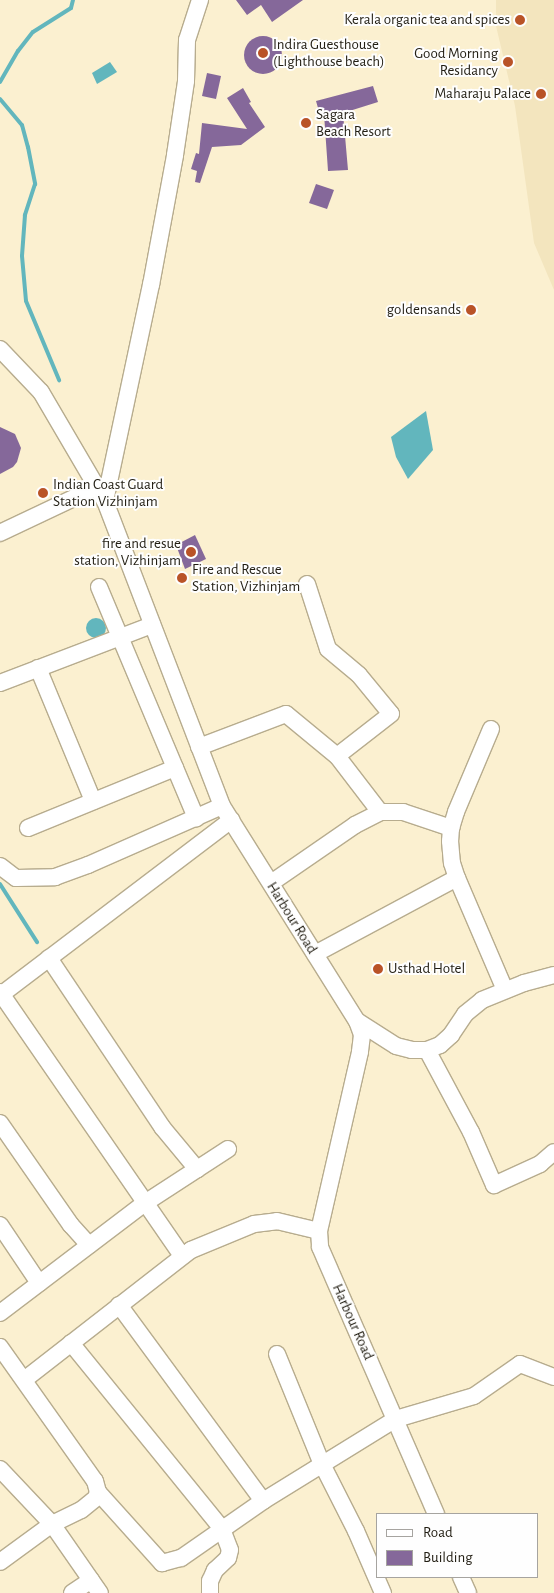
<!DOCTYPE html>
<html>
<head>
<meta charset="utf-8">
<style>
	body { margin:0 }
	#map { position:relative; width:554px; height:1593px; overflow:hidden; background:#fbf0d0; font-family:"Alegreya Sans",sans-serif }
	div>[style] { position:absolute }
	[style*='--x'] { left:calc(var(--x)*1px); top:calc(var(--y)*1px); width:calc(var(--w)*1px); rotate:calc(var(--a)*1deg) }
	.built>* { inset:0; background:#f3e5be }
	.water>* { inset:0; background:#62b6bd }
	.round { border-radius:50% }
	.stream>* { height:4px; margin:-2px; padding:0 2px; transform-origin:2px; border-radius:2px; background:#62b6bd }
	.building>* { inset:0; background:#85689a }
	.roads { filter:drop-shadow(1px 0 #b7ac8e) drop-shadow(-1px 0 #b7ac8e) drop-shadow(0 1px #b7ac8e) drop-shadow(0 -1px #b7ac8e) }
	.minor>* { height:16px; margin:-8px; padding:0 8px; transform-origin:8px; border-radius:8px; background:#fff }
	.dots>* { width:14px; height:14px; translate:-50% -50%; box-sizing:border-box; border:2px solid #fefefe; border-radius:50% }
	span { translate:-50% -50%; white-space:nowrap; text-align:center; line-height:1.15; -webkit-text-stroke:4px #fefefe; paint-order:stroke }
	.poi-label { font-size:15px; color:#221e13 }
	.right { translate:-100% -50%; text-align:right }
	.left { translate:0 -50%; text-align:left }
	.street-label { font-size:15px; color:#221e13 }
	.legend { position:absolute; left:376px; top:1513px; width:162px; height:65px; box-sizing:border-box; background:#fefefe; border:1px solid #a6a4a0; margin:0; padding:6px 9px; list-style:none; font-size:15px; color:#221e13 }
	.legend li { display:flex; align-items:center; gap:10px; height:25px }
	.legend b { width:25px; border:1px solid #a6a4a0 }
</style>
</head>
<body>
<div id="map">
	<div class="built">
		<i style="clip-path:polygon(496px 0,554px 0,554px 290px,534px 243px,515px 106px,496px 26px)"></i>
	</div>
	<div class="water">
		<i style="clip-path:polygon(110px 62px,117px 72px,97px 84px,92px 73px)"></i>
		<i style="clip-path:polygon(426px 411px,433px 450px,408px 479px,396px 457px,391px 437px)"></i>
		<i class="round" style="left:86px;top:618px;width:20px;height:20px"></i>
	</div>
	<div class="stream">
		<i style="--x:0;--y:82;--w:36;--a:-60"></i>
		<i style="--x:18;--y:51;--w:24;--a:-52"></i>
		<i style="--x:33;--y:32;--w:45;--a:-32.3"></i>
		<i style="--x:71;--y:8;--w:8;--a:-76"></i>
		<i style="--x:0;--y:99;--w:34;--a:50"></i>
		<i style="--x:22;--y:125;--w:23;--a:75"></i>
		<i style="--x:28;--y:147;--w:38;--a:79"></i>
		<i style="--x:35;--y:184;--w:33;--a:108"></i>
		<i style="--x:25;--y:215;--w:41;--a:94.2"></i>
		<i style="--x:22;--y:256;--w:45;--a:84.9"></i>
		<i style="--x:26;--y:301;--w:86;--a:67.3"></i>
		<i style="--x:0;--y:884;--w:69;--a:57.5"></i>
	</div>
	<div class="building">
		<i style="clip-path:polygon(236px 0,303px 0,272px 22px,261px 5px,247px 15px)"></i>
		<i class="round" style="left:244px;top:36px;width:38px;height:38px"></i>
		<i style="clip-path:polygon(207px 73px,221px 76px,216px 99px,202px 96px)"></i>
		<i style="clip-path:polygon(373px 86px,378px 102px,343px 113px,348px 170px,328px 171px,324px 114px,320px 115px,316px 101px)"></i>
		<i style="clip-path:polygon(243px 88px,251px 102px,249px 103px,265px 127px,241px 145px,212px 147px,200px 183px,195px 182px,197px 171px,191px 169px,196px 153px,199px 154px,202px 123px,247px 129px,227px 98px)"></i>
		<i style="clip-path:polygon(316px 184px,334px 190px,327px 209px,309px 203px)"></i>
		<i style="clip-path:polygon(0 427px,15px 434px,21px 448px,17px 462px,13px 467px,0 474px)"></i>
		<i style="clip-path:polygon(195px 535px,206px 559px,185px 569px,176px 545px)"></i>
	</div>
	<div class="roads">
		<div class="minor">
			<i style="--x:0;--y:349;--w:59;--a:46.4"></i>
			<i style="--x:41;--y:392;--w:126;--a:59.6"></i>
			<i style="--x:105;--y:501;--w:327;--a:69"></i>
			<i style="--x:222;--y:806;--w:254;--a:57.9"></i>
			<i style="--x:357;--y:1021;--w:15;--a:70"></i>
			<i style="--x:362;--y:1035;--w:17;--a:97"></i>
			<i style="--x:360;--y:1052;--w:184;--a:102.9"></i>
			<i style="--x:319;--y:1231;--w:16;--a:86"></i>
			<i style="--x:320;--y:1247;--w:291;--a:66.5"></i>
			<i style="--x:105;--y:501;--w:221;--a:-78"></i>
			<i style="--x:151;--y:285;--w:132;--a:-79.5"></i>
			<i style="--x:175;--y:155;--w:75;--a:-81.5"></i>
			<i style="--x:186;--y:81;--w:41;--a:-88.6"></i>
			<i style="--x:187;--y:40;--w:42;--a:-72"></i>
			<i style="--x:0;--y:533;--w:107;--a:-25.4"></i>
			<i style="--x:307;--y:584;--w:68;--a:72.1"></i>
			<i style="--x:328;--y:649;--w:40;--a:40"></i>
			<i style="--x:359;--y:675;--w:50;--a:50.6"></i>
			<i style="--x:391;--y:714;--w:68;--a:142.1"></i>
			<i style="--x:99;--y:587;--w:251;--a:67.2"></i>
			<i style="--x:38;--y:668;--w:144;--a:67.5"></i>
			<i style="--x:0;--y:683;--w:163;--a:-20.9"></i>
			<i style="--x:491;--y:729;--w:90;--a:112.9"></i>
			<i style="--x:456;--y:812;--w:17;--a:107"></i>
			<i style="--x:451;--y:828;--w:13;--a:94"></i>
			<i style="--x:450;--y:841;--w:22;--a:85"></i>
			<i style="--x:452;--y:863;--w:16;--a:72"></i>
			<i style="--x:457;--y:878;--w:122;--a:66.8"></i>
			<i style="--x:199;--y:747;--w:93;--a:-20.8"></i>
			<i style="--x:286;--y:714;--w:66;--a:39.5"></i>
			<i style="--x:337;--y:756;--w:71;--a:52.5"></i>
			<i style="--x:28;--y:828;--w:159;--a:-22.2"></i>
			<i style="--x:0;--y:866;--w:20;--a:37"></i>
			<i style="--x:16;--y:878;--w:39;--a:-1"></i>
			<i style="--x:55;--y:877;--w:35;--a:-20"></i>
			<i style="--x:88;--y:865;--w:146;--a:-23.8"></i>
			<i style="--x:271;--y:883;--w:102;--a:-34.6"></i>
			<i style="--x:355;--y:825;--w:28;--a:-27"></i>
			<i style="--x:380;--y:812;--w:23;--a:0"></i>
			<i style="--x:403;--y:812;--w:51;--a:18.4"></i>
			<i style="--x:315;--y:954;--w:161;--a:-28.2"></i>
			<i style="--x:49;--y:958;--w:203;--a:56.2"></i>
			<i style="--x:162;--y:1127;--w:55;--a:50.2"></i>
			<i style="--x:0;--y:992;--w:321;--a:55.4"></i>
			<i style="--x:2;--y:994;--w:288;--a:-37.2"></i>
			<i style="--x:357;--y:1021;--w:46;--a:32.7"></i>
			<i style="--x:396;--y:1046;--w:16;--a:14"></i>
			<i style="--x:412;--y:1050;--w:15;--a:0"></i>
			<i style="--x:427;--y:1050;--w:14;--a:-21"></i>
			<i style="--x:440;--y:1045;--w:15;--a:-42"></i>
			<i style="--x:451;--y:1035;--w:25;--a:-56"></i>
			<i style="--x:465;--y:1014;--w:22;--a:-39"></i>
			<i style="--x:482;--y:1000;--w:45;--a:-22"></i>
			<i style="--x:524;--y:983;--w:31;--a:-15"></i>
			<i style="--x:427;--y:1050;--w:93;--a:61.8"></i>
			<i style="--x:471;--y:1132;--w:58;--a:66.5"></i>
			<i style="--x:494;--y:1185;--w:51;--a:-24.5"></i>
			<i style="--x:540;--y:1164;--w:18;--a:-41"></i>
			<i style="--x:0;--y:1123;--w:124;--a:55.2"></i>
			<i style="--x:71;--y:1225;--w:27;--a:48"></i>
			<i style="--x:0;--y:1225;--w:70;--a:56.1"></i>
			<i style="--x:119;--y:1305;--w:243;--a:53.7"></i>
			<i style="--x:0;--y:1313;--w:182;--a:-37.2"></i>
			<i style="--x:145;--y:1203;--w:99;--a:-33"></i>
			<i style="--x:71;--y:1343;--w:240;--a:50.9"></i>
			<i style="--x:222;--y:1529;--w:22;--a:69"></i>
			<i style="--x:230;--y:1550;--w:8;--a:104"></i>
			<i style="--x:228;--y:1558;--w:18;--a:137"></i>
			<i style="--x:215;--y:1570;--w:12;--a:114"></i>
			<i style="--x:210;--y:1581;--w:12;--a:90"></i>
			<i style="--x:0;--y:1347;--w:164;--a:54.7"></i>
			<i style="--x:95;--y:1481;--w:11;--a:75"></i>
			<i style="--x:98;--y:1492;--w:6;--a:108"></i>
			<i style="--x:96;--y:1498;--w:19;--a:141"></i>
			<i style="--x:81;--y:1510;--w:32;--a:154"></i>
			<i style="--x:52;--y:1524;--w:64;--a:143.8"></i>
			<i style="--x:277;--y:1354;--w:119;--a:67.8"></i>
			<i style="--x:322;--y:1464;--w:75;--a:63.1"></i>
			<i style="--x:356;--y:1531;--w:68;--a:66.5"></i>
			<i style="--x:24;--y:1380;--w:212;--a:-37.9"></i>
			<i style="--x:191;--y:1250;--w:68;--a:-22.4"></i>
			<i style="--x:254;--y:1224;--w:23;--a:-7"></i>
			<i style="--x:277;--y:1221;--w:43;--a:13.4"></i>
			<i style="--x:0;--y:1469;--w:76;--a:46.6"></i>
			<i style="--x:52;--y:1524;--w:84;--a:55.2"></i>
			<i style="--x:98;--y:1492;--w:96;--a:48"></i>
			<i style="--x:162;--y:1563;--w:20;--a:-15"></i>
			<i style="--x:181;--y:1558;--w:100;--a:-34.8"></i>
			<i style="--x:263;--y:1501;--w:156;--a:-31.7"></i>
			<i style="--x:396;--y:1419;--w:81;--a:-16.4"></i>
			<i style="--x:474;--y:1396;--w:56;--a:-34.8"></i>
			<i style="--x:520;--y:1364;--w:36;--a:21"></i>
			<i style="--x:461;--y:1577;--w:17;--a:66"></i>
			<i style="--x:72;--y:1593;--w:23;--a:-34"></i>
		</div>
	</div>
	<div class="dots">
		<i style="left:520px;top:20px;background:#b95327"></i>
		<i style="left:263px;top:53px;background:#b95327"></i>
		<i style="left:508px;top:62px;background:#b95327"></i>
		<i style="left:541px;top:94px;background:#b95327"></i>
		<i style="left:306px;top:123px;background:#b95327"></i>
		<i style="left:471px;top:310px;background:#b95327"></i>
		<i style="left:43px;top:493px;background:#b95327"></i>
		<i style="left:191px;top:552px;background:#b95327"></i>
		<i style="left:182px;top:578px;background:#b95327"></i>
		<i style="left:378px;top:969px;background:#b95327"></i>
	</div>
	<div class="poi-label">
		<span class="right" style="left:510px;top:20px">Kerala organic tea and spices</span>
		<span class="left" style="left:273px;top:53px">Indira Guesthouse<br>(Lighthouse beach)</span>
		<span class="right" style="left:498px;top:62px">Good Morning<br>Residancy</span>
		<span class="right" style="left:531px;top:94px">Maharaju Palace</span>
		<span class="left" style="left:316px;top:123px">Sagara<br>Beach Resort</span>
		<span class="right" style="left:461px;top:310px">goldensands</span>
		<span class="left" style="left:53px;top:493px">Indian Coast Guard<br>Station Vizhinjam</span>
		<span class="right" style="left:181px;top:552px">fire and resue<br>station, Vizhinjam</span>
		<span class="left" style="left:192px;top:578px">Fire and Rescue<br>Station, Vizhinjam</span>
		<span class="left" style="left:388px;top:969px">Usthad Hotel</span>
	</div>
	<div class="street-label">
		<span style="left:292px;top:918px;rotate:58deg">Harbour Road</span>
		<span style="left:353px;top:1322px;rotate:66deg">Harbour Road</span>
	</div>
	<ul class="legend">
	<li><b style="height:6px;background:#fff"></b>Road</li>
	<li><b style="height:14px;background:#85689a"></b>Building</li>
	</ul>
</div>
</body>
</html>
